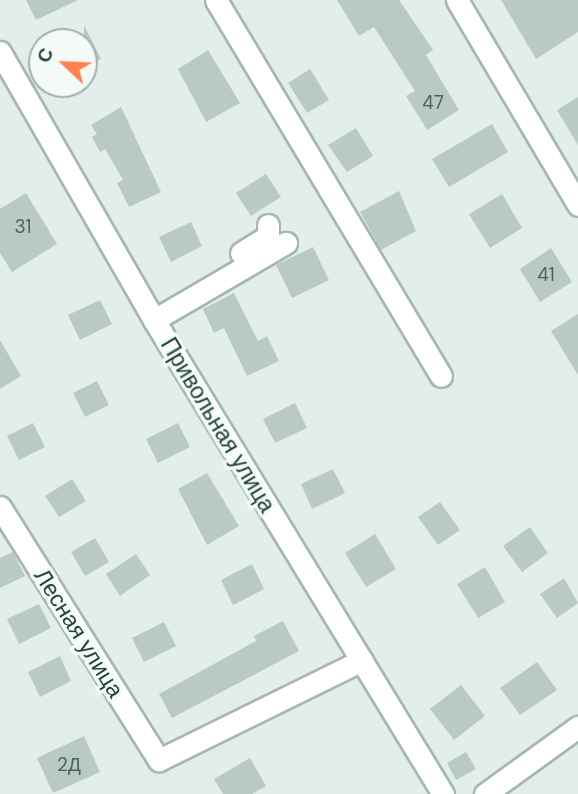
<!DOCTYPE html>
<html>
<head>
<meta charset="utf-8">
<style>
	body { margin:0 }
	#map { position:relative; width:578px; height:794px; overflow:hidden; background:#e3eeea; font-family:"DM Sans",sans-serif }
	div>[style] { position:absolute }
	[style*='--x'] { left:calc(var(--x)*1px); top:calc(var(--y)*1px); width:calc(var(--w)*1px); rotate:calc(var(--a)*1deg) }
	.building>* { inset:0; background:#b8cac3 }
	.roads { filter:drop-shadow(2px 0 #a5b7b2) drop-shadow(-2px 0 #a5b7b2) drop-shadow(0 2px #a5b7b2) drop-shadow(0 -2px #a5b7b2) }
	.minor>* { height:21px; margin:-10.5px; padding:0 10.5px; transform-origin:10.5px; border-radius:10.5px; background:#fff }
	span { translate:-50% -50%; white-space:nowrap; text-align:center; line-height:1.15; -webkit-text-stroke:7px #f4faf7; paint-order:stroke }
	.number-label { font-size:19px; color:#47645c }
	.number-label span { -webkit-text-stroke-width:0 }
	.street-label { font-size:23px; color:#21423a }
	.north { position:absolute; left:28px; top:28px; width:70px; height:70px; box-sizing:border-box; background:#f4faf7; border:2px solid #a0b0ab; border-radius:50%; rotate:293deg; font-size:19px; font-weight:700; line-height:28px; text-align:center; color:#21423a }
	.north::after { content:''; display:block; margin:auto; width:24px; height:32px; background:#ff8051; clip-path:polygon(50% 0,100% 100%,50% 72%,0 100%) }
</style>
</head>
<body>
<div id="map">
	<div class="building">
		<i style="clip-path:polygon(26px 0,78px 0,36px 20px)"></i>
		<i style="clip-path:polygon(337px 0,399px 0,433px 50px,426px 55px,459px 110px,427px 130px,406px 96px,415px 91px,374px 27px,359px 36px)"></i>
		<i style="clip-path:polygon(501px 0,578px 0,578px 32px,536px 59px)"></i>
		<i style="clip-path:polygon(84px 25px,101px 59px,84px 67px)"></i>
		<i style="clip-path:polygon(208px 50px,240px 103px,206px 122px,178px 69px)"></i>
		<i style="clip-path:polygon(310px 69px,329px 100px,307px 113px,288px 83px)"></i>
		<i style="clip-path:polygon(578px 97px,578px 145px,557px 110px)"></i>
		<i style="clip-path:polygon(121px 107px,161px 192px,129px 207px,117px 183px,123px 180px,105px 149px,100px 152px,92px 137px,97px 134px,91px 125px)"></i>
		<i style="clip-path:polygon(492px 124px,508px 152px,449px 187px,432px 159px)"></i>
		<i style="clip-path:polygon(356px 128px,373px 156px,347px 172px,328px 145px)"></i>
		<i style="clip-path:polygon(266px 174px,281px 197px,251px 216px,236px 193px)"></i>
		<i style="clip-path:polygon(399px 191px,416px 231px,381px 250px,360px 212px)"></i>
		<i style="clip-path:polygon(26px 193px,57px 244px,12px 272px,0 253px,0 209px)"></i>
		<i style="clip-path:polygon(502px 194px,522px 228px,490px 248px,469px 214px)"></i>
		<i style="clip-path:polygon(191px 222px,202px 246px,171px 262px,159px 237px)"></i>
		<i style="clip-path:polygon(313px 247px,329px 280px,292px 298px,276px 265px)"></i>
		<i style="clip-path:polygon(551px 248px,572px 282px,540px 302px,520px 269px)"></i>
		<i style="clip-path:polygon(234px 293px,258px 341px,267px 336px,279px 361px,247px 376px,224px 328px,214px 333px,203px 309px)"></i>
		<i style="clip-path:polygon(100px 300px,112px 324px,80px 340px,68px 315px)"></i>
		<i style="clip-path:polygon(578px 314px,578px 375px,551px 331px)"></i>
		<i style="clip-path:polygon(0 340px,21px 376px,0 389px)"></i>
		<i style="clip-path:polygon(97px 381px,109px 405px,85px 417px,73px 393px)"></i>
		<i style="clip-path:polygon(295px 403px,307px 428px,275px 443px,263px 419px)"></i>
		<i style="clip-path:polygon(33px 423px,45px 447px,19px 460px,7px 436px)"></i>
		<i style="clip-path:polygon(178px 423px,190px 447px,158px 463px,146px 439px)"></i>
		<i style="clip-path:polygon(333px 469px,345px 493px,312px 509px,301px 484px)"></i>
		<i style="clip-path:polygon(207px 473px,239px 526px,207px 545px,178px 489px)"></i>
		<i style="clip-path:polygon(72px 479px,86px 501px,59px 517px,45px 496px)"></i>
		<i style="clip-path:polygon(440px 502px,460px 530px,438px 545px,418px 517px)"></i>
		<i style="clip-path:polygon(530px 527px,548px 553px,522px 572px,503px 546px)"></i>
		<i style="clip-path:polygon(375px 534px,396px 569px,366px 587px,345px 553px)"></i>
		<i style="clip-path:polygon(95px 538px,109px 562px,85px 576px,71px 552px)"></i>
		<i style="clip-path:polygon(13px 552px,25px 576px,0 588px,0 558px)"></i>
		<i style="clip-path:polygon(136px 554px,150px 575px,120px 596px,106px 574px)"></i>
		<i style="clip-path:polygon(252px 564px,264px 589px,233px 605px,221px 580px)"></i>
		<i style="clip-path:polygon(485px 567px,505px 602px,478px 618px,457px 584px)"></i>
		<i style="clip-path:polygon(564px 578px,578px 603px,557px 618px,540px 594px)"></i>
		<i style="clip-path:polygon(39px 604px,51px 628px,19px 644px,7px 619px)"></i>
		<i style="clip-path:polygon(283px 621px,299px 651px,172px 718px,159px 694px,256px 641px,254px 636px)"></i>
		<i style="clip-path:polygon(164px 622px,176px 646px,144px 662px,132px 638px)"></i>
		<i style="clip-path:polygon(60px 656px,71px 681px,40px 697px,28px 672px)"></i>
		<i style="clip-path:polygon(537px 662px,557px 690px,520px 715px,500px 688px)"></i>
		<i style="clip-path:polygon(461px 685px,485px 716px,454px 740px,430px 709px)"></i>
		<i style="clip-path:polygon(84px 736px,100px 772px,53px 793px,37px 758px)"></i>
		<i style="clip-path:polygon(466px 752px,476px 769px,456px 780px,447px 763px)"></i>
		<i style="clip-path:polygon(250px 758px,266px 786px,252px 794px,223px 794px,214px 779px)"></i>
	</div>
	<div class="roads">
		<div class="minor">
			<i style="--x:216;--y:0;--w:438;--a:59.1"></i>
			<i style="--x:457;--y:0;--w:238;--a:59.4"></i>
			<i style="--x:0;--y:52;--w:309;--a:60.1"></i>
			<i style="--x:154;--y:320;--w:555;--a:58.63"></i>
			<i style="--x:241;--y:253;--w:32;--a:-32"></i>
			<i style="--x:268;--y:236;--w:11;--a:-90"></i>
			<i style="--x:154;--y:320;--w:153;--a:-30.3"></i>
			<i style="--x:0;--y:507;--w:299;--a:57.9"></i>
			<i style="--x:159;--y:760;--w:226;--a:-26.2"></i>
			<i style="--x:485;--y:794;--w:115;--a:-35.8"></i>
		</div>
	</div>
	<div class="number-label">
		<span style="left:433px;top:103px">47</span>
		<span style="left:23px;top:227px">31</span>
		<span style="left:546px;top:275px">41</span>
		<span style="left:69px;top:765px">2Д</span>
	</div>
	<div class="street-label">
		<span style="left:218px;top:425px;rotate:59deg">Привольная улица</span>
		<span style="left:79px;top:633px;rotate:58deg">Лесная улица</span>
	</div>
	<div class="north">С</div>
</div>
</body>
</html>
